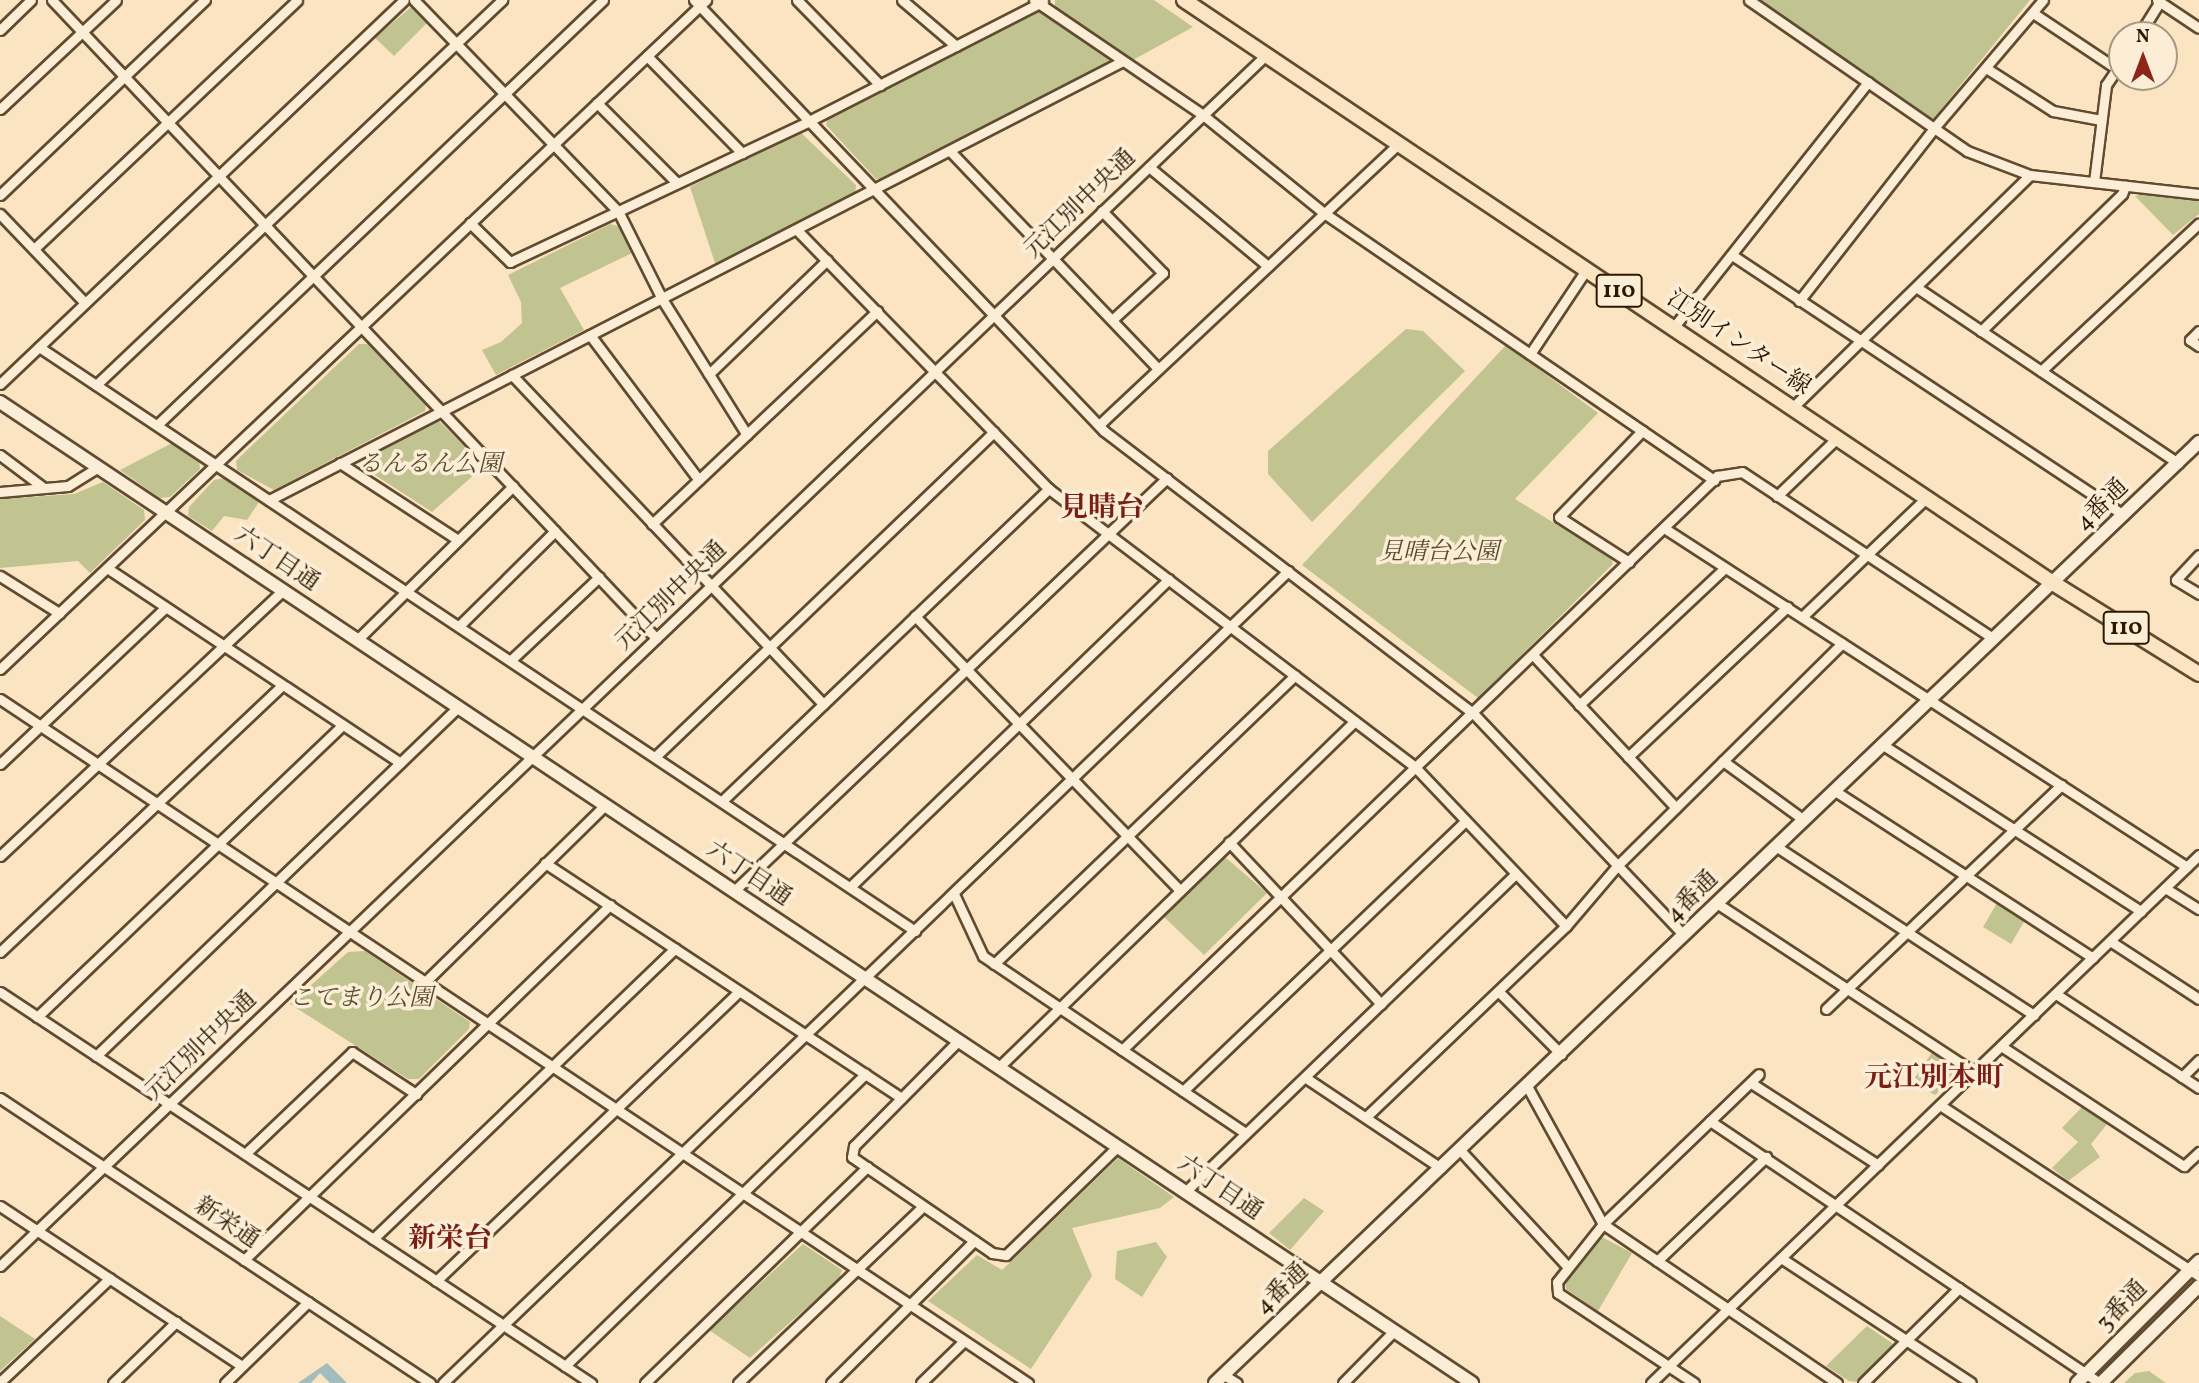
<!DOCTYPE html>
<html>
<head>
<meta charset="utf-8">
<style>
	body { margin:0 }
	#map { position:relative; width:2199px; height:1383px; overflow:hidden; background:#fbe4c1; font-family:Vollkorn,"Noto Serif JP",serif }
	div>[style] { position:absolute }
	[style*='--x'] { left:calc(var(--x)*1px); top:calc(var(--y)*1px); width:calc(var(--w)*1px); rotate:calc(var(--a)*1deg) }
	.green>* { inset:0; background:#c1c491 }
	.water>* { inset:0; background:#a3bcbd }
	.roads { filter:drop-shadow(2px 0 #604b30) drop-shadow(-2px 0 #604b30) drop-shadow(0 2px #604b30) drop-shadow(0 -2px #604b30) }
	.street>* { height:9px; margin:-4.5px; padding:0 4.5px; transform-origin:4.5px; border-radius:4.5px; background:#fcedd7 }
	.secondary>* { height:12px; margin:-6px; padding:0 6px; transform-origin:6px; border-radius:6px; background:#fcedd7 }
	.primary>* { height:14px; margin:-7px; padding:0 7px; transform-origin:7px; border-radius:7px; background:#fbe4c1 }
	span { translate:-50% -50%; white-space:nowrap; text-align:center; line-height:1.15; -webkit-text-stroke:7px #fcedd7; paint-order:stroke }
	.shield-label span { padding:2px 5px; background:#fcedd7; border:2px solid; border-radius:5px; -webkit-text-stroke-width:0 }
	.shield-label { font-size:23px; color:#2c1800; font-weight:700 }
	.street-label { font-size:24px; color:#2c1800 }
	.park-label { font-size:24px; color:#594c2c; font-style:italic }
	.quarter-label { font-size:28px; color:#7a1f14; font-weight:700 }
	.north { position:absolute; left:2108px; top:21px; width:70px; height:70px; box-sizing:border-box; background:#fcedd7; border:2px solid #a99881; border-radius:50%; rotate:0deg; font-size:19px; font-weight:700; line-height:28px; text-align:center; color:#2c1800 }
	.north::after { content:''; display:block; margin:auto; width:24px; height:32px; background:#8f2418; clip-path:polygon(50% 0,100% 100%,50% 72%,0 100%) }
</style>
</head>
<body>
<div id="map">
	<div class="green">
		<i style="clip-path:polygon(1055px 0,1154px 0,1193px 27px,1133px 60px,1055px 7px)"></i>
		<i style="clip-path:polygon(1759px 0,2030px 0,1933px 119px)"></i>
		<i style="clip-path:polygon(411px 7px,428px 22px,394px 56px,375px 38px)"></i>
		<i style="clip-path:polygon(1037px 9px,1112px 62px,885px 180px,876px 179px,826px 125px,828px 116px)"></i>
		<i style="clip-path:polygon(799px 131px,856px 185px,855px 194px,716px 266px,690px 187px)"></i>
		<i style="clip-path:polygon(2149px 193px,2199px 201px,2199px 214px,2173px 235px,2135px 196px)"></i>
		<i style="clip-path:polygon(610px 224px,618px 226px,632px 253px,560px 288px,584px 330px,496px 375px,482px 350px,501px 342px,522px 323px,521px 302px,508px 275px)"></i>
		<i style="clip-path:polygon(1406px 329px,1423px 331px,1465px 371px,1312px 522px,1268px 474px,1268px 451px)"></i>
		<i style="clip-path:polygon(359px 344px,370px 344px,426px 404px,425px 411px,274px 490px,237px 470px,236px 461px,245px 452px)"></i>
		<i style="clip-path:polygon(1506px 345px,1598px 413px,1515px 499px,1611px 558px,1613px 564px,1478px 698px,1302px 565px)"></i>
		<i style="clip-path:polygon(439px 421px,484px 466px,432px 512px,364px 468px,364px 459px)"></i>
		<i style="clip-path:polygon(174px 442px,199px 460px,200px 469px,170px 497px,160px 498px,120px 470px)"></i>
		<i style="clip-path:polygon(224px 478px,259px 502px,247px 520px,224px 516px,212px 531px,188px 516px,189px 507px,214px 480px)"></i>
		<i style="clip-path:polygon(103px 482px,144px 510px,145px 520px,90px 573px,78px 561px,0 568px,0 499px,74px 494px)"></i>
		<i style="clip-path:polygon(1225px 857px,1267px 893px,1204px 955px,1163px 916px)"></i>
		<i style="clip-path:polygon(1997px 903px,2025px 920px,2011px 944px,1983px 927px)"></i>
		<i style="clip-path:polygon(365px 951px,470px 1022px,469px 1029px,419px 1079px,408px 1079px,290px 1004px,348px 952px)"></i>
		<i style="clip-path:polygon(1933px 1051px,1957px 1066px,1957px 1075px,1935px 1095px,1912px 1082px)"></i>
		<i style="clip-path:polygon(2082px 1107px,2108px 1123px,2091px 1144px,2100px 1157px,2068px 1181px,2052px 1168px,2078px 1142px,2062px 1128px)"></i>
		<i style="clip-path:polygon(1118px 1158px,1174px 1197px,1160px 1208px,1072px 1228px,1092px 1276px,1031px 1369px,928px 1301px,977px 1255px,1002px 1270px)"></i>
		<i style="clip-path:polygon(1304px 1198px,1324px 1211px,1290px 1250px,1269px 1233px)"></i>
		<i style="clip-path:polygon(1600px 1236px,1632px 1253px,1598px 1311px,1566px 1289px,1565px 1281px)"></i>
		<i style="clip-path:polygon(1156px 1242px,1167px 1257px,1142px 1297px,1115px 1279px,1117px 1251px)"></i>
		<i style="clip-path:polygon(803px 1244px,842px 1270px,839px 1279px,750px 1358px,709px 1330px)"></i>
		<i style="clip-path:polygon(0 1316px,35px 1339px,0 1371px)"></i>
		<i style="clip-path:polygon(1867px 1326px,1892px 1343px,1892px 1348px,1857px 1382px,1849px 1381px,1826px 1366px)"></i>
		<i style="clip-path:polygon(2149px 1371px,2166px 1383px,2124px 1383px,2135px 1373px)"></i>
	</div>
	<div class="water">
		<i style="clip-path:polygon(327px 1363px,347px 1383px,330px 1383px,320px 1373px,311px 1383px,298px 1383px)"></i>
	</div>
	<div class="roads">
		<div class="street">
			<i style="--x:52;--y:0;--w:879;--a:46.57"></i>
			<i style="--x:414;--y:0;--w:293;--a:46"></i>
			<i style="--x:618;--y:211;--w:98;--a:63.4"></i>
			<i style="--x:662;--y:299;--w:160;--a:58"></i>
			<i style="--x:694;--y:0;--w:595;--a:46.43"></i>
			<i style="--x:1104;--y:431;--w:464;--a:37.4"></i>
			<i style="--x:1473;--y:713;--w:306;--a:46.5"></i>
			<i style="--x:797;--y:0;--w:119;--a:45.7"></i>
			<i style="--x:902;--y:0;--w:71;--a:40.4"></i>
			<i style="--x:1034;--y:0;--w:204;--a:34.2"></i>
			<i style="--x:1203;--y:115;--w:156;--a:39"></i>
			<i style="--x:1324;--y:213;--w:473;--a:34.4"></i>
			<i style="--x:1749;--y:0;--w:265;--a:34.7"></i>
			<i style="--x:1967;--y:151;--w:67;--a:20.9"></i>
			<i style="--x:2030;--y:175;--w:170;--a:6.4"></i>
			<i style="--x:2157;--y:0;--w:50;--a:33.7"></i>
			<i style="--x:2033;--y:13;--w:101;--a:33.7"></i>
			<i style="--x:0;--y:30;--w:43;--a:-44.1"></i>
			<i style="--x:2139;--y:35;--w:39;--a:-58"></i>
			<i style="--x:647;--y:56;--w:136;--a:45.6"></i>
			<i style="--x:1986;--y:68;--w:80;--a:32.7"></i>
			<i style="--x:2053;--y:111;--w:49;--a:10.6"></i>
			<i style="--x:597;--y:103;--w:113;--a:45"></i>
			<i style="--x:0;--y:109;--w:159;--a:-43.2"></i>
			<i style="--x:950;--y:151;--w:301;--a:46.3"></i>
			<i style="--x:1149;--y:167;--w:155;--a:39.8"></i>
			<i style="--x:2094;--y:182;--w:98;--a:-82.9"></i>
			<i style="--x:2106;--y:85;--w:29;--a:-56"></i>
			<i style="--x:0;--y:195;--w:283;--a:-43.6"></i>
			<i style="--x:1102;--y:211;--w:87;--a:45.5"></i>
			<i style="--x:1163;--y:273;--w:69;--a:137.3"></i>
			<i style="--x:0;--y:214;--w:123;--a:46.3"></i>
			<i style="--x:470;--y:223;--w:56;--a:44.3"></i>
			<i style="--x:510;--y:262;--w:331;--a:-25.2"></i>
			<i style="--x:809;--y:121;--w:263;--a:-27.1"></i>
			<i style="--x:797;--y:230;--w:361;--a:45.8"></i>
			<i style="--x:1049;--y:489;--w:460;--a:37.2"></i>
			<i style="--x:1415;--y:767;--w:219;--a:46.5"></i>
			<i style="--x:34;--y:249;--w:362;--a:-43.4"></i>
			<i style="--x:1732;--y:255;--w:470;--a:33.6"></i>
			<i style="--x:1916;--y:287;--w:316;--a:33.9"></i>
			<i style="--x:1799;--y:301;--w:219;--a:-52"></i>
			<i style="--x:1934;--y:128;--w:168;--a:-49.6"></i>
			<i style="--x:1673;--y:328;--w:314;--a:-51.6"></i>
			<i style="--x:1981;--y:331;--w:197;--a:-44.2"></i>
			<i style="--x:2122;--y:194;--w:9;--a:-69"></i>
			<i style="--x:2199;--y:331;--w:13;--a:135"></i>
			<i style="--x:2190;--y:340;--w:11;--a:34"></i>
			<i style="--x:590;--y:335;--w:181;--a:53.1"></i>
			<i style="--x:39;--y:347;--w:1053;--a:33.69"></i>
			<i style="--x:1530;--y:354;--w:101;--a:-56.3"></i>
			<i style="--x:2041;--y:371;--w:216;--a:-43.1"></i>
			<i style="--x:709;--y:374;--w:164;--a:-44"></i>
			<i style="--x:512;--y:375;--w:453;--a:46.6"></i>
			<i style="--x:0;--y:384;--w:557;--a:-43.55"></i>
			<i style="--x:96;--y:385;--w:560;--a:-43.48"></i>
			<i style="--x:1792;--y:408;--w:333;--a:-44.4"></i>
			<i style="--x:157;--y:425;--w:616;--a:-43.62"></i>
			<i style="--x:1099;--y:425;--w:410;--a:-43.2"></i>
			<i style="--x:0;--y:455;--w:55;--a:36.9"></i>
			<i style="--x:340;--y:463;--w:141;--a:33.1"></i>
			<i style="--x:0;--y:492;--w:68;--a:-5"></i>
			<i style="--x:68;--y:486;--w:36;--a:-32"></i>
			<i style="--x:1777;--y:496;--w:83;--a:-44"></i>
			<i style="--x:269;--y:500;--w:960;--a:-27.21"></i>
			<i style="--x:652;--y:524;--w:310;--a:-43.4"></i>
			<i style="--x:1664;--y:528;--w:623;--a:32.95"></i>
			<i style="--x:2199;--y:555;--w:34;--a:133"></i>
			<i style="--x:2176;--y:580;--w:27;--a:31"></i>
			<i style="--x:1629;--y:562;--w:83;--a:-147.3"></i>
			<i style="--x:1559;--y:517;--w:120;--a:-46"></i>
			<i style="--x:107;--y:568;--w:352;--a:33.6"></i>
			<i style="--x:0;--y:576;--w:70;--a:32.1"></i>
			<i style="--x:915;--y:616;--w:380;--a:46"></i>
			<i style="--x:1802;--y:617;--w:172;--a:-43.8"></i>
			<i style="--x:459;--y:626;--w:135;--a:-44.7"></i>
			<i style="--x:357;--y:640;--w:219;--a:-44.6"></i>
			<i style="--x:1533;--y:655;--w:209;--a:46.9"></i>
			<i style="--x:511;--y:660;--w:121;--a:-43.3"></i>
			<i style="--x:0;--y:669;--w:973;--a:-43.46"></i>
			<i style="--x:0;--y:699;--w:1235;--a:33.64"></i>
			<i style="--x:1579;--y:705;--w:200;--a:-43.2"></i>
			<i style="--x:1883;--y:745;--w:307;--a:32.8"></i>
			<i style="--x:656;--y:756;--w:468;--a:-43.8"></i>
			<i style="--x:1628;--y:757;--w:219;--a:-43.3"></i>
			<i style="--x:1723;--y:761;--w:100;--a:36.1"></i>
			<i style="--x:0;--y:764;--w:228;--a:-43.4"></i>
			<i style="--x:1835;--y:791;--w:307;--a:32.9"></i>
			<i style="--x:722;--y:801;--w:452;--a:-43.7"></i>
			<i style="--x:1229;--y:842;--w:222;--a:46.8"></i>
			<i style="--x:1777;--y:847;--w:307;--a:33.2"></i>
			<i style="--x:0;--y:856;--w:388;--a:-43.2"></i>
			<i style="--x:545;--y:863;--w:427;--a:33.4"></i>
			<i style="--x:850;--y:887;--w:443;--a:-44"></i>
			<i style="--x:2165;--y:888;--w:40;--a:32"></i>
			<i style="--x:734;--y:891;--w:598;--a:-43.65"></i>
			<i style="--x:954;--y:894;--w:68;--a:64.9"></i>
			<i style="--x:983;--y:956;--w:316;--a:34"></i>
			<i style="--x:1718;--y:904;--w:306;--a:33.3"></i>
			<i style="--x:2110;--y:941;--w:106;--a:33.1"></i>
			<i style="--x:0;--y:952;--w:388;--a:-43.4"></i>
			<i style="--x:994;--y:964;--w:417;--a:-43.8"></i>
			<i style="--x:424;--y:983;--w:254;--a:-44.5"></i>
			<i style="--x:0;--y:992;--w:709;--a:33.49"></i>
			<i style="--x:1499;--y:992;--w:88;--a:45"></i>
			<i style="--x:2056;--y:994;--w:171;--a:33.3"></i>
			<i style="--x:1826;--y:1009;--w:325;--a:-43.6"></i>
			<i style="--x:37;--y:1017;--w:423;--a:-43.7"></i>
			<i style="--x:958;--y:1041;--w:148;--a:134.7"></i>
			<i style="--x:854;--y:1146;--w:11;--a:100"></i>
			<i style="--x:852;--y:1157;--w:170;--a:34.4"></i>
			<i style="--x:992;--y:1253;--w:14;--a:8"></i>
			<i style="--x:1006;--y:1255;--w:155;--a:-44.2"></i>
			<i style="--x:2001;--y:1046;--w:219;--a:33.3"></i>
			<i style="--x:2184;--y:1166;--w:21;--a:-43"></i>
			<i style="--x:1122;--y:1050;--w:827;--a:-43.97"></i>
			<i style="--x:1717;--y:476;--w:25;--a:-9"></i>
			<i style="--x:1742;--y:472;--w:302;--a:33.5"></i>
			<i style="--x:96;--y:1056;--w:503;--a:-43.95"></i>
			<i style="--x:999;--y:1067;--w:496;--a:-44.2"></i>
			<i style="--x:2182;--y:1077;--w:24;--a:-45"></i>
			<i style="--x:1306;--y:1078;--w:162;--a:33.7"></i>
			<i style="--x:1751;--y:1083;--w:151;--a:32.8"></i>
			<i style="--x:1527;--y:1086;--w:158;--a:61.2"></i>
			<i style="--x:1603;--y:1224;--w:283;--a:34.2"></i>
			<i style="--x:1183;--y:1091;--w:391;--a:-43.7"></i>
			<i style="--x:0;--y:1098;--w:516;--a:33.54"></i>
			<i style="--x:1940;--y:1105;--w:310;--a:33.4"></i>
			<i style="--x:1367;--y:1116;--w:275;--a:-43.7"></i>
			<i style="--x:1566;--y:926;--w:80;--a:-49.6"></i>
			<i style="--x:1618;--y:865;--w:315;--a:-44.7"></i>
			<i style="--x:1710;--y:1121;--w:470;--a:33.9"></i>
			<i style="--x:1460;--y:1150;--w:159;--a:47.3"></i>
			<i style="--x:245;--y:1154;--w:148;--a:-43.6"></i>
			<i style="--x:352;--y:1052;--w:77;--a:33.3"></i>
			<i style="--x:1185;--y:1192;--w:459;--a:-43.9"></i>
			<i style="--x:0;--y:1206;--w:290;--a:33.5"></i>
			<i style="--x:373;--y:1239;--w:419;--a:-43.9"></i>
			<i style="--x:1781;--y:1258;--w:227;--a:33.3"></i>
			<i style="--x:244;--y:1260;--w:510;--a:-44.13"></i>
			<i style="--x:1657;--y:1261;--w:151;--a:-43.7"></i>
			<i style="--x:0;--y:1266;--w:1752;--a:-43.73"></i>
			<i style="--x:436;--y:1281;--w:419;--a:-43.7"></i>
			<i style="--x:565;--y:1366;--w:419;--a:-44.2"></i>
			<i style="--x:1224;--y:1375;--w:15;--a:32"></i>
			<i style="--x:0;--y:1382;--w:151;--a:-43.4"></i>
			<i style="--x:113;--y:1383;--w:88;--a:-44.1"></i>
			<i style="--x:225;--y:1383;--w:116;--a:-44.3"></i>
			<i style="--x:443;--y:1383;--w:1172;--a:-43.86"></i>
			<i style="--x:645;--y:1383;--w:310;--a:-44.2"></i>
			<i style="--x:738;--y:1383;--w:256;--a:-43.7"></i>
			<i style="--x:831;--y:1383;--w:202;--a:-44.8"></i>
			<i style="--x:921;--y:1383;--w:60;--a:-44.3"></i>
			<i style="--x:1343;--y:1383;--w:73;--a:-45.6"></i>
			<i style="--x:1651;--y:1383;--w:761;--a:-43.94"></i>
			<i style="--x:1694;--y:1383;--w:163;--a:-146.5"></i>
			<i style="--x:1558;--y:1293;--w:11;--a:-95"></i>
			<i style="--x:1557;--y:1282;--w:74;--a:-51.6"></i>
			<i style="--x:1603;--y:1224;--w:216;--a:-43.9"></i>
			<i style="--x:1863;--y:1383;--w:135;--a:-44.7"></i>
		</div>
		<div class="secondary">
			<i style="--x:0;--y:402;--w:1769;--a:33.68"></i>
			<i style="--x:1215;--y:1383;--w:1362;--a:-43.72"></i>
			<i style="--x:2077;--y:1383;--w:173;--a:-45"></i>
			<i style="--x:2101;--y:1383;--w:138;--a:-44.7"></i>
		</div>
		<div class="primary">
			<i style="--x:1184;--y:0;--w:1046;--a:33.86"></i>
			<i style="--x:2053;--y:583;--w:172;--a:31.9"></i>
		</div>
	</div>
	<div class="shield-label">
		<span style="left:1619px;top:291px">110</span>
		<span style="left:2126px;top:628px">110</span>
	</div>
	<div class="street-label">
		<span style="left:1081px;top:205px;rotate:-44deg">元江別中央通</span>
		<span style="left:1738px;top:344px;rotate:34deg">江別インター線</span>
		<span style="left:2103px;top:506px;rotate:-44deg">4番通</span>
		<span style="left:276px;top:560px;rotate:34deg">六丁目通</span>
		<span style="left:672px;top:597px;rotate:-44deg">元江別中央通</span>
		<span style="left:748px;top:875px;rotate:34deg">六丁目通</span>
		<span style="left:1693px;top:898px;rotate:-44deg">4番通</span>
		<span style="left:202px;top:1047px;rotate:-44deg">元江別中央通</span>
		<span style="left:1219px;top:1189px;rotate:34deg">六丁目通</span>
		<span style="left:226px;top:1224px;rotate:34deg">新栄通</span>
		<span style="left:1283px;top:1290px;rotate:-43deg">4番通</span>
		<span style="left:2123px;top:1307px;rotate:-45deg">3番通</span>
	</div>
	<div class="park-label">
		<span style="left:430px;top:466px">るんるん公園</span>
		<span style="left:1439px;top:554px">見晴台公園</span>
		<span style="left:361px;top:1000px">こてまり公園</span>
	</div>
	<div class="quarter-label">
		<span style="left:1102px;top:509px">見晴台</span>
		<span style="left:1934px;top:1079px">元江別本町</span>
		<span style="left:450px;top:1240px">新栄台</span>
	</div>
	<div class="north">N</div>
</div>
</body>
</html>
